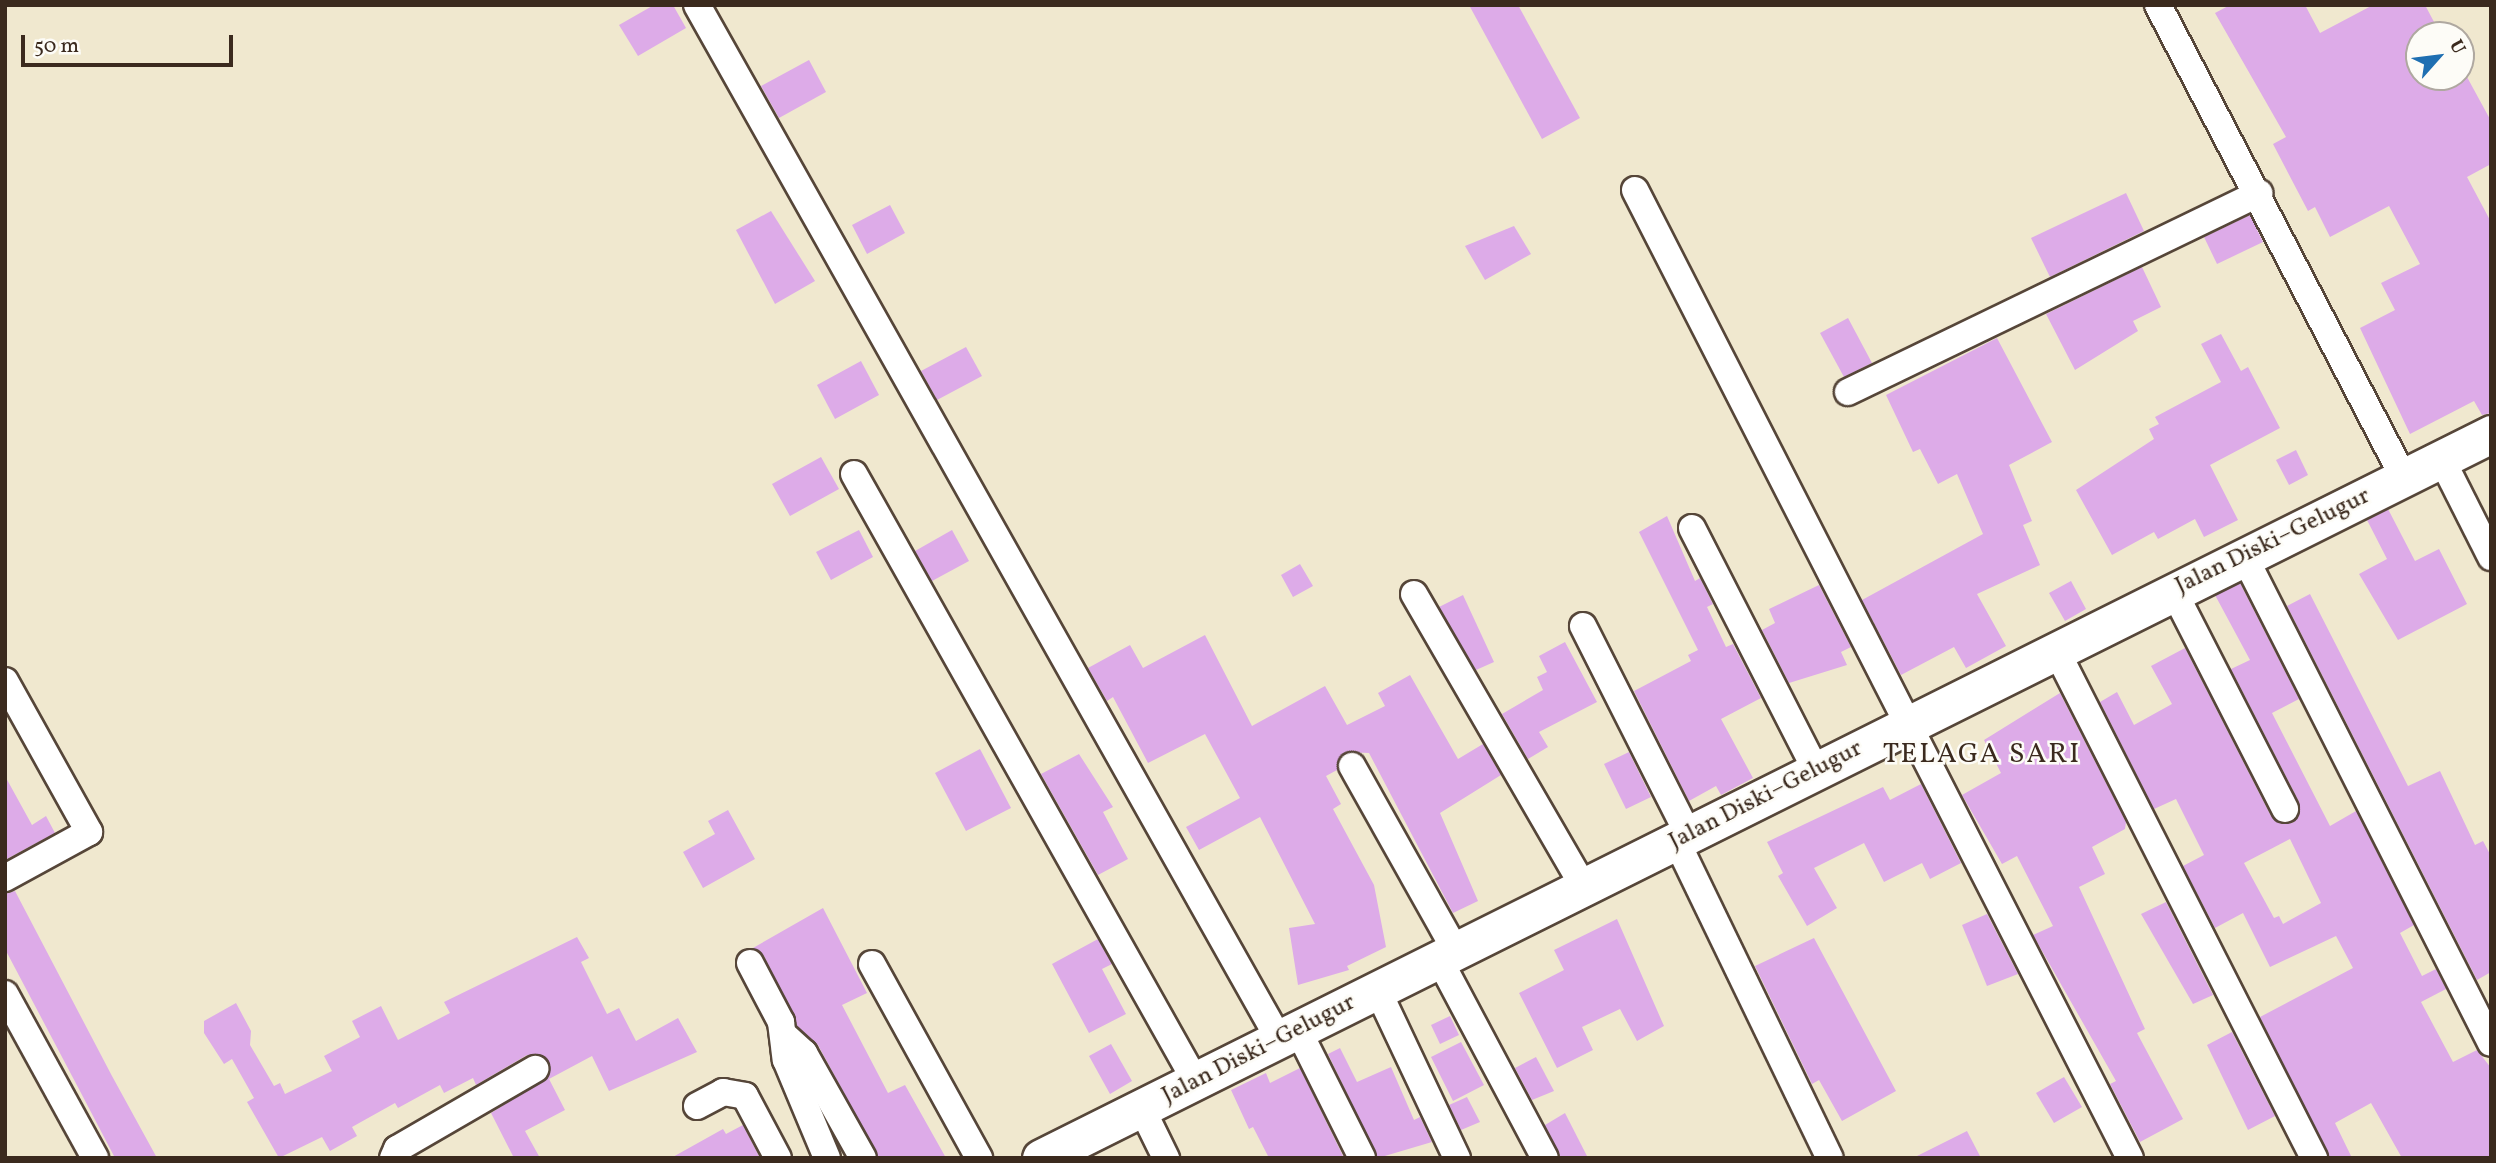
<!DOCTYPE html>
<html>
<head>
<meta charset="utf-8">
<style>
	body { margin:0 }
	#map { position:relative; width:2496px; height:1163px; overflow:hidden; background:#f0e8cf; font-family:Vollkorn,serif }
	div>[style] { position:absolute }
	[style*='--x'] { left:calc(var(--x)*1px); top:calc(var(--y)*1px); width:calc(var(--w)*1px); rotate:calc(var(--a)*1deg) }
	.building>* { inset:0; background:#ddabe8 }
	.roads { filter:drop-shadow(2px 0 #564639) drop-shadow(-2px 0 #564639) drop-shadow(0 2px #564639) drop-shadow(0 -2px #564639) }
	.minor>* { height:26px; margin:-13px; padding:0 13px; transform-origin:13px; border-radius:13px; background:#fff }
	.secondary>* { height:37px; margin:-18.5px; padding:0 18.5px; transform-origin:18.5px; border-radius:18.5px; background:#fff }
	span { translate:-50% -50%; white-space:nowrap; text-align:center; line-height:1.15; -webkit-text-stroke:5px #fdfcf7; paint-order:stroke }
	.street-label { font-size:24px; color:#3b2a1e }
	.quarter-label { font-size:28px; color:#3b2a1e; letter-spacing:2px }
	.frame { position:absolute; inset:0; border:7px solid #3b2a1e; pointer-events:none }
	.north { position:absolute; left:2405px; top:21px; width:70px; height:70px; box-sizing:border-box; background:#fdfcf7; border:2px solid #afa8a0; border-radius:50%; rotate:62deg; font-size:19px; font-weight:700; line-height:28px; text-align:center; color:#3b2a1e }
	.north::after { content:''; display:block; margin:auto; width:24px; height:32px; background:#1f6fb2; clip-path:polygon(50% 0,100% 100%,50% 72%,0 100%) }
	.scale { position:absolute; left:21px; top:35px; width:212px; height:32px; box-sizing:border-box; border:4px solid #3b2a1e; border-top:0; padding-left:9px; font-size:21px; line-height:24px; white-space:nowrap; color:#3b2a1e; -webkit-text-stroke:5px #fdfcf7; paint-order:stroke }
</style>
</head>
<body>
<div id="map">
	<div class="building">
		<i style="clip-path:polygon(654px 5px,673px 5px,686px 28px,638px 56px,619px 25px)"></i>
		<i style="clip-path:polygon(1469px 5px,1518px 5px,1580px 118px,1542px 139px)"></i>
		<i style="clip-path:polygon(2230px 5px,2305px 5px,2320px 33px,2373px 5px,2425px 5px,2441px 35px,2419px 35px,2419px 77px,2461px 77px,2461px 66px,2491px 121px,2491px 164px,2467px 177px,2491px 222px,2491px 413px,2482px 415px,2474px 401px,2410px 434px,2360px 328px,2395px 310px,2381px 283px,2420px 264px,2389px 206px,2330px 237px,2315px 207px,2308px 211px,2273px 144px,2286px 137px,2215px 13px)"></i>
		<i style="clip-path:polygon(809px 60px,826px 92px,779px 118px,761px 86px)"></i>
		<i style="clip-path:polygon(2126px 193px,2144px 231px,2050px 277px,2031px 238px)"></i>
		<i style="clip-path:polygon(890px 205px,905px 233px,867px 254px,852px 225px)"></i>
		<i style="clip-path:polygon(771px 211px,815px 281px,775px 304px,736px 230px)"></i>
		<i style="clip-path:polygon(2250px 215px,2263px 242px,2217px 264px,2204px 237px)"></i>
		<i style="clip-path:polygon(1514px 226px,1531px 254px,1485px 280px,1465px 246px)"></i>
		<i style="clip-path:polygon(2142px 267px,2161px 307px,2133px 321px,2138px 331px,2075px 370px,2046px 314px)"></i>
		<i style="clip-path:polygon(1848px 318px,1872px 363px,1844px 377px,1820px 333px)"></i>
		<i style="clip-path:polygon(2221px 334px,2241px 371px,2248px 367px,2280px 428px,2210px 465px,2238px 520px,2204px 537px,2195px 519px,2158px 539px,2154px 532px,2112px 555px,2076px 490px,2154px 439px,2149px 429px,2159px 424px,2155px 417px,2221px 382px,2201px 344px)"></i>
		<i style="clip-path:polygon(1997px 338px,2052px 442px,2009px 465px,2032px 521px,2023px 525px,2040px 565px,1977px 594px,2006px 646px,1966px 668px,1954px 647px,1901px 675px,1862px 600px,1983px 534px,1957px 474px,1938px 484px,1920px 449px,1913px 452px,1886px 395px)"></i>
		<i style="clip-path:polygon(966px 347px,982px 376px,937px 400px,921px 371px)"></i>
		<i style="clip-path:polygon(861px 361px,879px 395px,835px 419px,817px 385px)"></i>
		<i style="clip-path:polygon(2296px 450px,2308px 475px,2289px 485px,2276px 460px)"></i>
		<i style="clip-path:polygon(821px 457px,839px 489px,790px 516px,772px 484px)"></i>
		<i style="clip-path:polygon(2388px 509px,2415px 561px,2439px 549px,2467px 604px,2398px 640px,2359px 574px,2387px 559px,2367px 520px)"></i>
		<i style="clip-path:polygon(1667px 516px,1695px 581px,1700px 578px,1713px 604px,1707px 607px,1726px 647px,1733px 644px,1761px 698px,1721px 719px,1753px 778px,1721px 795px,1716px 786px,1689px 801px,1634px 691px,1691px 661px,1688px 655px,1698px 650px,1639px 532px)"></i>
		<i style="clip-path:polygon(859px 530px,873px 557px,831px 580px,816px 552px)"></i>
		<i style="clip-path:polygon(952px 530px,969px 561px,932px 581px,915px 551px)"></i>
		<i style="clip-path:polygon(1300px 564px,1313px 586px,1293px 597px,1281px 575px)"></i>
		<i style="clip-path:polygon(2071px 581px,2086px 609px,2065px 621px,2049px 593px)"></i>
		<i style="clip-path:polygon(evenodd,2240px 583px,2299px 699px,2272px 713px,2330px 826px,2356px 811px,2414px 925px,2400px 933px,2422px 976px,2436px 969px,2446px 989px,2421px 1002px,2453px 1062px,2477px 1050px,2491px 1068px,2491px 1158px,2402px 1158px,2371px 1103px,2335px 1123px,2352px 1158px,2330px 1158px,2260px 1017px,2353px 968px,2336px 936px,2270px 967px,2243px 913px,2215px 928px,2183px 866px,2204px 855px,2176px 799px,2154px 809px,2100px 702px,2117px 692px,2134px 725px,2172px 704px,2151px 666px,2185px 648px,2271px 816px,2293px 823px,2299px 802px,2231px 669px,2250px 660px,2215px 595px,2240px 583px,2290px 839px,2321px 903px,2283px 924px,2279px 916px,2274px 918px,2244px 863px,2290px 839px)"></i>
		<i style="clip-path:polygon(1819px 585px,1851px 647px,1841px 652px,1847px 665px,1789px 683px,1762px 630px,1775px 623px,1769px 609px)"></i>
		<i style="clip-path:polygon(2310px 594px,2408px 786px,2440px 771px,2475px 845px,2483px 841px,2491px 856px,2491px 972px,2477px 980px,2287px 606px)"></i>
		<i style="clip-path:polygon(1463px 595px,1494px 662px,1476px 670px,1439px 607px)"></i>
		<i style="clip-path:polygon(1205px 635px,1252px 726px,1325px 686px,1347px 725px,1385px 706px,1378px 693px,1410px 675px,1458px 759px,1483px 744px,1501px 775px,1440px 813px,1478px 901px,1453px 913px,1369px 753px,1345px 752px,1337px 770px,1326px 776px,1341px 804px,1333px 809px,1374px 885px,1386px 947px,1347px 966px,1349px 970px,1298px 985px,1289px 928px,1315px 924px,1260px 817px,1199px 850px,1186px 827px,1240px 798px,1205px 734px,1148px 763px,1113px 697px,1107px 701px,1088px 668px,1130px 645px,1143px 668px)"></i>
		<i style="clip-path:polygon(1565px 642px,1597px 702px,1539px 732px,1548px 747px,1528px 759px,1502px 714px,1543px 690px,1537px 677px,1547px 672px,1539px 656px)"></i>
		<i style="clip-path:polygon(2060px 693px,2126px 822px,2125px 829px,2092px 847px,2105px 874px,2079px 887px,2145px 1029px,2137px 1033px,2183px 1119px,2140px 1142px,2110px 1084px,2116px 1081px,2033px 935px,2053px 926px,2017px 856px,2002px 864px,1962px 795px,2001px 773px,1984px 740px)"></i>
		<i style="clip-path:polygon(980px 749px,1011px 808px,966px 831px,935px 773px)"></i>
		<i style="clip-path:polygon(1629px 752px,1651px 797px,1626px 809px,1604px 764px)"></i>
		<i style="clip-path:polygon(1079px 754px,1113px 807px,1103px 812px,1128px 859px,1098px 875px,1041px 774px)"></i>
		<i style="clip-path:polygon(5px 776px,32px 825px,46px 816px,55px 833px,5px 860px)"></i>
		<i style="clip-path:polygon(1921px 784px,1961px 863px,1930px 879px,1922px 863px,1884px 882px,1864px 843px,1814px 868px,1837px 908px,1807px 926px,1778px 876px,1783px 873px,1767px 842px,1883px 787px,1890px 800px)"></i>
		<i style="clip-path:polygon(728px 810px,755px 859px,703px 888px,683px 852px,715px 834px,708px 821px)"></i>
		<i style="clip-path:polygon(15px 891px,112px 1076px,157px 1158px,115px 1158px,81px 1093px,5px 949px,5px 894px)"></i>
		<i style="clip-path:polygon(2166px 902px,2213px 995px,2193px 1004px,2141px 914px)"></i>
		<i style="clip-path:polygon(823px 908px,867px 993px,842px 1005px,888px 1093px,905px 1085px,946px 1158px,879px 1158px,818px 1045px,797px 1026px,764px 956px,753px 948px)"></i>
		<i style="clip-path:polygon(1987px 914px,2018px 974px,1987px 986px,1962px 925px)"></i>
		<i style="clip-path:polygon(1617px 919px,1664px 1026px,1637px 1041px,1620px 1009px,1582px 1027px,1593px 1050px,1557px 1068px,1519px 993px,1564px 970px,1554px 950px)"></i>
		<i style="clip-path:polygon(577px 937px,589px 958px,581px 962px,607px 1014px,619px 1008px,636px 1041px,678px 1018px,697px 1052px,609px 1091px,592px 1056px,549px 1079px,565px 1110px,525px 1131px,540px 1158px,514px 1158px,491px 1113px,548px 1077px,542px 1055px,527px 1055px,476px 1085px,473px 1078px,444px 1093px,440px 1085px,398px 1108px,395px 1103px,352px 1127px,357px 1136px,330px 1151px,322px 1137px,279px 1158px,247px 1102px,254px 1098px,232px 1059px,224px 1064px,204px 1033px,204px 1021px,236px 1003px,251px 1031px,250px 1045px,274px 1086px,280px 1083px,285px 1094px,332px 1071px,324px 1056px,360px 1037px,352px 1021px,381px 1006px,398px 1040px,450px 1013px,444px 1002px)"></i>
		<i style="clip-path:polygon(1814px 938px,1896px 1091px,1842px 1121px,1819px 1080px,1812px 1084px,1755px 966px)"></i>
		<i style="clip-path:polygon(1098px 939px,1112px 964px,1102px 969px,1126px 1014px,1089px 1033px,1052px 964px)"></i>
		<i style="clip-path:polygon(1450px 1016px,1459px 1035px,1440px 1044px,1431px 1025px)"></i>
		<i style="clip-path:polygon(2232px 1032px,2275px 1116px,2248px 1130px,2207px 1045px)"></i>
		<i style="clip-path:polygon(1461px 1042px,1484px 1085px,1453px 1101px,1431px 1057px)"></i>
		<i style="clip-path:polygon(1111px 1044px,1132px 1081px,1110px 1094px,1089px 1056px)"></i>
		<i style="clip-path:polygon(1340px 1048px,1357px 1082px,1391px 1067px,1414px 1120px,1420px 1117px,1432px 1142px,1378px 1158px,1328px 1054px)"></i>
		<i style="clip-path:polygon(1536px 1057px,1554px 1091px,1532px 1100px,1515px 1068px)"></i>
		<i style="clip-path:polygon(1300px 1068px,1344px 1158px,1269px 1158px,1253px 1127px,1249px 1129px,1231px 1090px,1266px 1073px,1270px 1083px)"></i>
		<i style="clip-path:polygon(2064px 1077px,2082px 1107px,2054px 1123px,2036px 1093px)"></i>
		<i style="clip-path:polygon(1467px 1097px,1480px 1122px,1461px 1130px,1449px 1105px)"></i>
		<i style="clip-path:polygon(1565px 1113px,1588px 1158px,1561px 1158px,1545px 1125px)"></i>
		<i style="clip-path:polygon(743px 1125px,760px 1158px,671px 1158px,723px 1129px,726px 1134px)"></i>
		<i style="clip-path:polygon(1967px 1131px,1981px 1158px,1913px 1158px)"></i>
	</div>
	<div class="roads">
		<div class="minor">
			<i style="--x:697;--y:5;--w:1187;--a:60.63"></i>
			<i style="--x:2158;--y:5;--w:535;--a:62.53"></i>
			<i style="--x:1635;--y:190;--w:1087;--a:62.92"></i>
			<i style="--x:1848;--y:392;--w:457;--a:-25.8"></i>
			<i style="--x:2441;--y:458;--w:111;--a:63.2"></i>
			<i style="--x:854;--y:474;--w:698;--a:60.64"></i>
			<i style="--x:1692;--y:528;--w:272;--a:62.9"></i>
			<i style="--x:2243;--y:554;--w:548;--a:63.11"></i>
			<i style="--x:2173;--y:590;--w:246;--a:62.9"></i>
			<i style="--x:1414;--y:594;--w:339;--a:59.9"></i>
			<i style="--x:1583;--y:626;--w:233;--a:63.2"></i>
			<i style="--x:2057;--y:652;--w:568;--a:63.07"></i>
			<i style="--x:5;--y:681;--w:173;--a:60.9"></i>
			<i style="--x:89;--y:832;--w:96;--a:151.3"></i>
			<i style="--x:1352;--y:766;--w:212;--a:60.7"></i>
			<i style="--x:1676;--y:840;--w:353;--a:64.2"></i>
			<i style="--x:1439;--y:959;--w:225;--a:62"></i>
			<i style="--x:750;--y:963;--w:67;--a:62.3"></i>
			<i style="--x:781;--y:1022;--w:38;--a:83"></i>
			<i style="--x:786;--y:1060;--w:106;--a:67.3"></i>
			<i style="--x:872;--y:964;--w:222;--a:61.1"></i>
			<i style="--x:1378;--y:991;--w:185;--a:64.7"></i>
			<i style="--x:5;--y:994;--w:187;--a:61.2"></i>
			<i style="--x:1298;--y:1030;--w:143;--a:63.4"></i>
			<i style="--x:784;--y:1035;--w:27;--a:42"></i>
			<i style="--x:804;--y:1053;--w:120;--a:60.7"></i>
			<i style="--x:697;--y:1106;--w:30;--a:-28"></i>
			<i style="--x:723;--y:1092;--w:22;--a:10"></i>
			<i style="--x:745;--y:1096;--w:70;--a:62"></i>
			<i style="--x:1142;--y:1109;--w:55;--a:63.9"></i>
			<i style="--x:393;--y:1158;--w:10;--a:-66"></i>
			<i style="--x:397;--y:1149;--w:160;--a:-30.1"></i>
		</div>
		<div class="secondary">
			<i style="--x:1041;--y:1158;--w:1621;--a:-26.53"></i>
		</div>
	</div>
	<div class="street-label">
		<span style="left:2273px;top:542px;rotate:-26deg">Jalan Diski–Gelugur</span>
		<span style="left:1766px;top:796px;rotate:-27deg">Jalan Diski–Gelugur</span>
		<span style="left:1259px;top:1050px;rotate:-27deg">Jalan Diski–Gelugur</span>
	</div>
	<div class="quarter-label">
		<span style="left:1982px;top:755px">TELAGA SARI</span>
	</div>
	<div class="frame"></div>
	<div class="north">U</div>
	<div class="scale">50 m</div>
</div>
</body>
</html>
